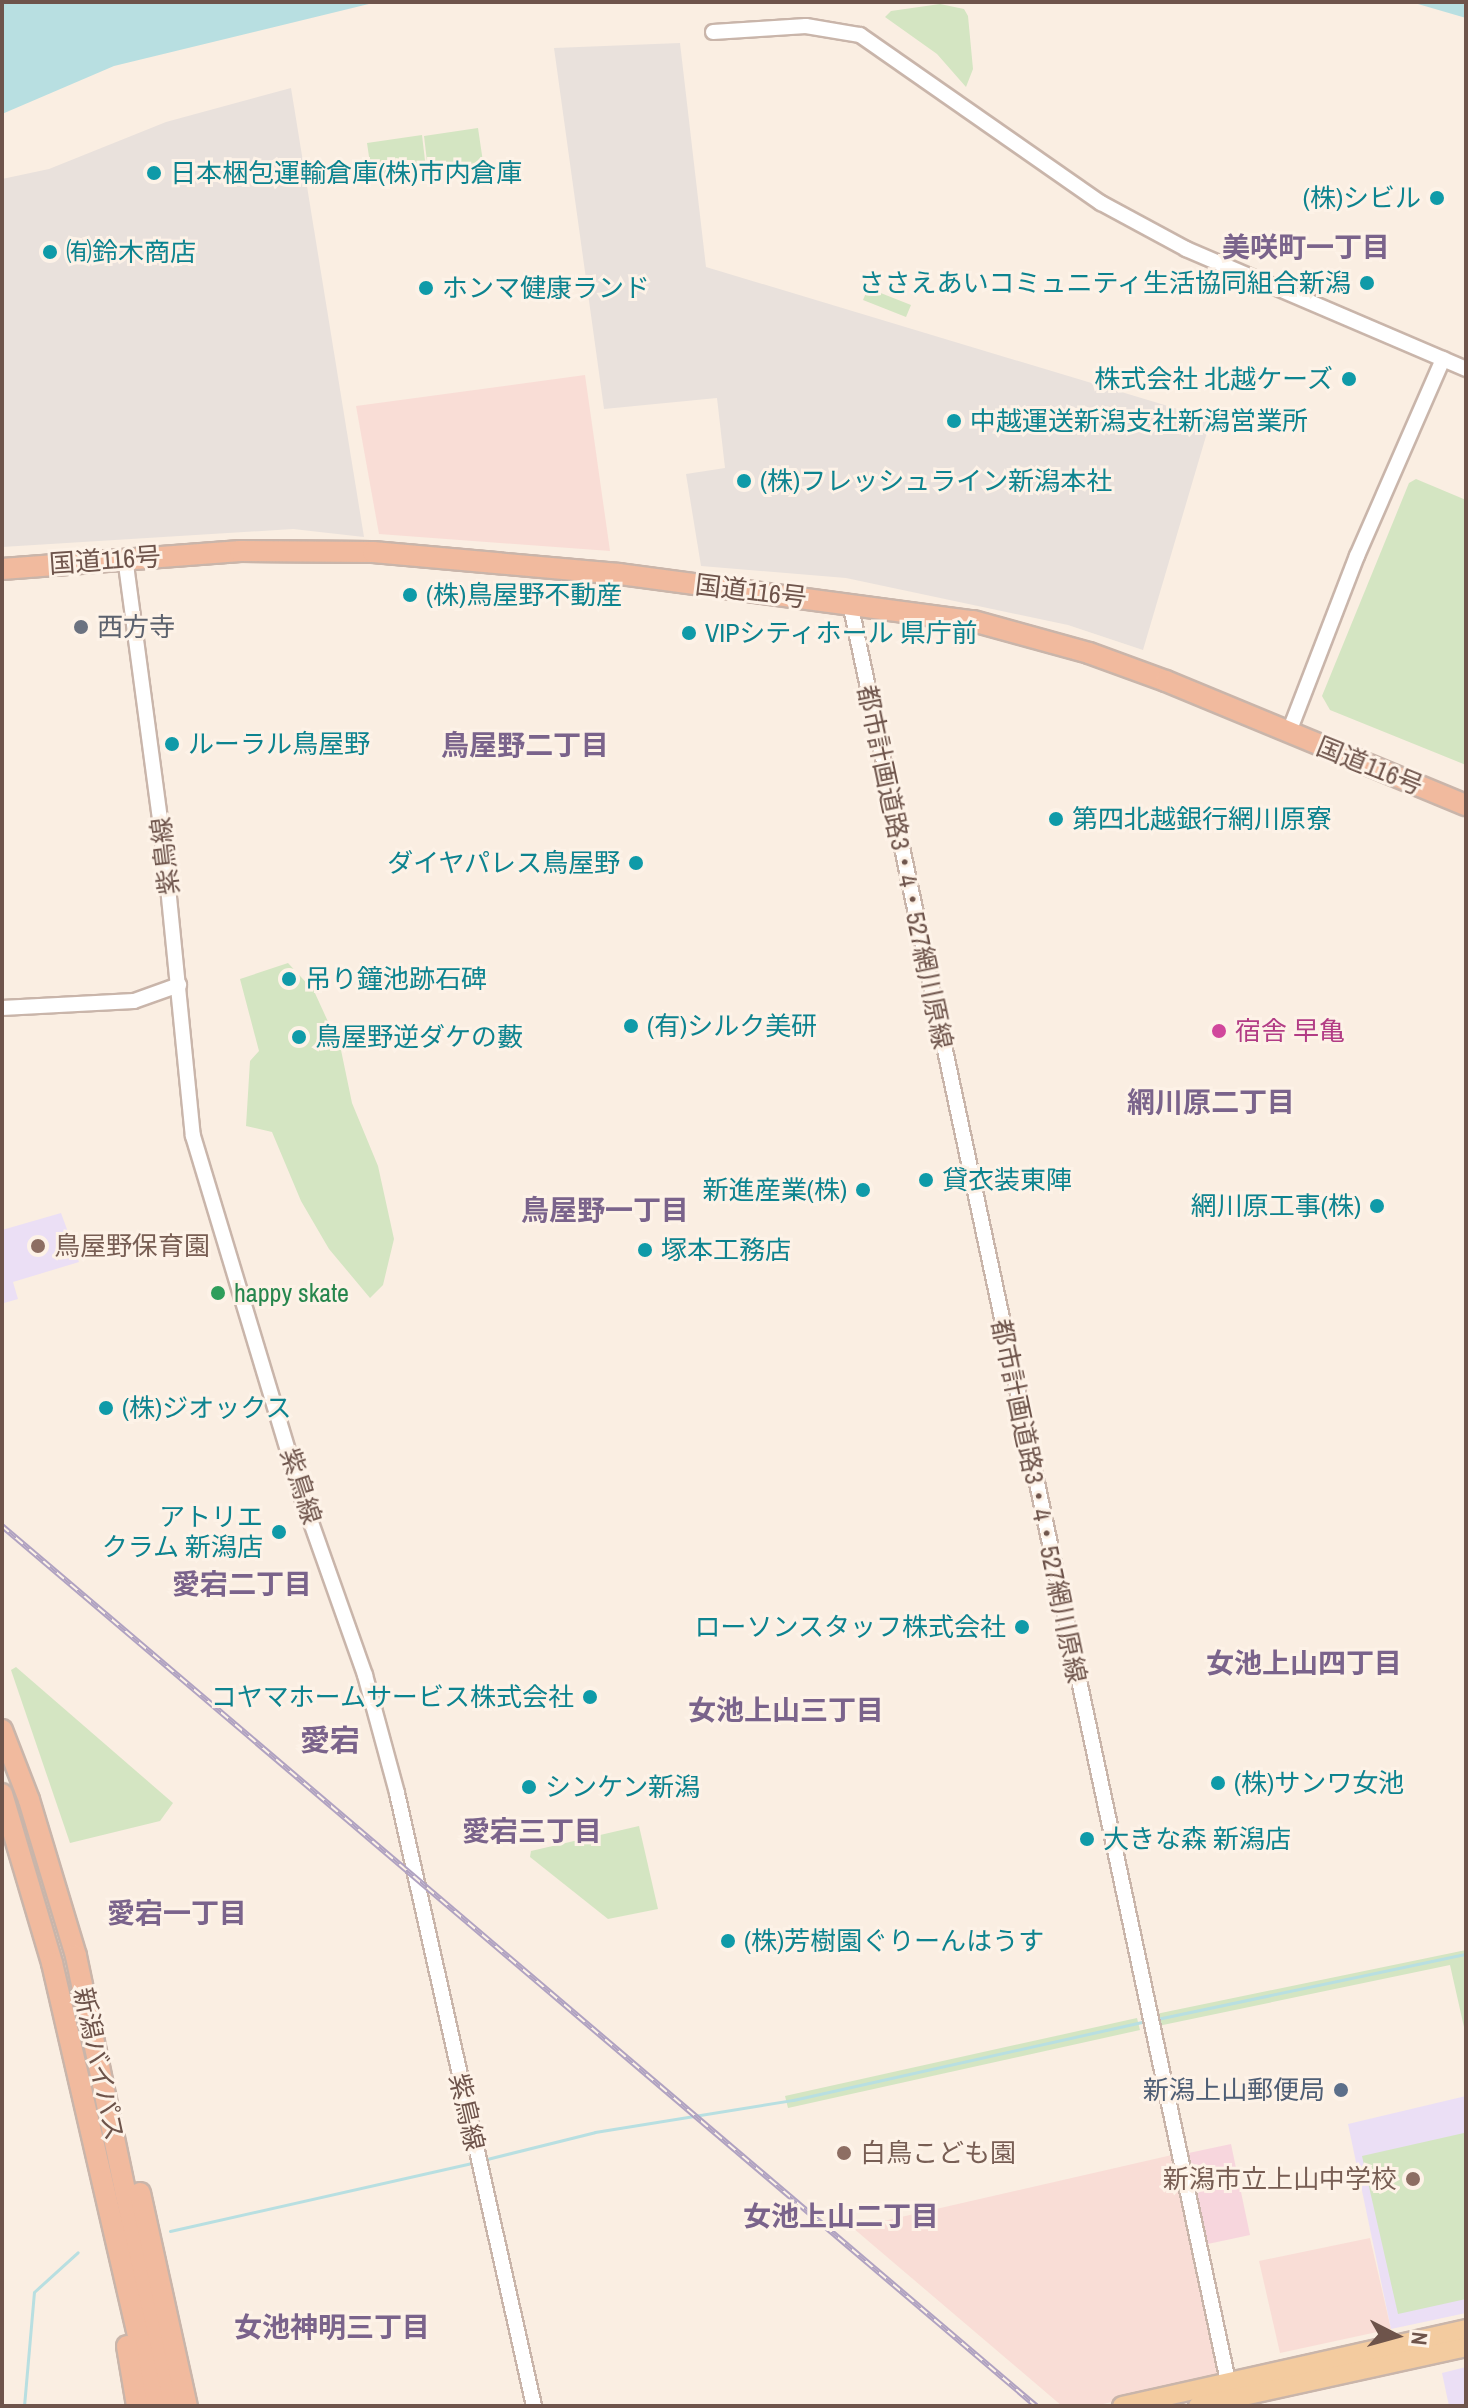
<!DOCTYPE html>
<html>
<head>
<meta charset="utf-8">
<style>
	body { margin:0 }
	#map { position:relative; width:1468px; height:2408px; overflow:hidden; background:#faeee2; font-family:"Archivo Narrow","Noto Sans JP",sans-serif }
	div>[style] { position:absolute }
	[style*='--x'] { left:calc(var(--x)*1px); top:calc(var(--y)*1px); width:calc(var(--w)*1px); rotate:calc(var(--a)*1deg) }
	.commercial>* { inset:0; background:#f9ddd6 }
	.industrial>* { inset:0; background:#e9e1dc }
	.education>* { inset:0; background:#ebdff5 }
	.medical>* { inset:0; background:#f7d6dd }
	.green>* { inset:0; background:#d4e5c2 }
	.water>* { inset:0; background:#b8dfe1 }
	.stream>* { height:3px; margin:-1.5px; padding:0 1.5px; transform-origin:1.5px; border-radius:1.5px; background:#b8dfe1 }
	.roads { filter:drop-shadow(2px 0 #c9b5aa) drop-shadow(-2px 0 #c9b5aa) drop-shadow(0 2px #c9b5aa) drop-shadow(0 -2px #c9b5aa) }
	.tertiary>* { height:14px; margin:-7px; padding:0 7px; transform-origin:7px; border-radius:7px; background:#fff }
	.primary>* { height:18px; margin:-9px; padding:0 9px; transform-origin:9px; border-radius:9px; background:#f3cb9f }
	.trunk>* { height:20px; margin:-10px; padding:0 10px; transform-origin:10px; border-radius:10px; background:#f1ba9e }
	.rail>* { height:6px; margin-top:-3px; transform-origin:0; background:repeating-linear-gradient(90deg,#fdf2e7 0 9px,#b0a2c1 0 18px); box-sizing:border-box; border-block:2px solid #b0a2c1 }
	.dots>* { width:22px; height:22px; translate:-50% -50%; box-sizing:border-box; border:4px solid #fdf2e7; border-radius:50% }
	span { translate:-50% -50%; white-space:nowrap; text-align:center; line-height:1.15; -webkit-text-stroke:6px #fdf2e7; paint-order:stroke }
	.culture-label { font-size:26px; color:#0d838f }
	.left { translate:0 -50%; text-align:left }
	.right { translate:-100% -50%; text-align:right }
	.street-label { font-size:26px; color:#6e544b }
	.worship-label { font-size:26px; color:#5b616d }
	.hotel-label { font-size:26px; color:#b23c85 }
	.education-label { font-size:26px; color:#785e54 }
	.leisure-label { font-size:26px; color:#27864d }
	.service-label { font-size:26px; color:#4e5e75 }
	.neighbourhood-label { font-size:28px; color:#7a638b; font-weight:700 }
	.quarter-label { font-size:30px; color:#7a638b; font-weight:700 }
	.frame { position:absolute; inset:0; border:4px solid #6e544b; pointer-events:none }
	.north { position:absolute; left:1356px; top:2296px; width:80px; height:80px; -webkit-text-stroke:6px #fdf2e7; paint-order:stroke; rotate:96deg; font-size:22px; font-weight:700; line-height:32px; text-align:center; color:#6e544b }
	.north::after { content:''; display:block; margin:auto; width:28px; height:36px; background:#6e544b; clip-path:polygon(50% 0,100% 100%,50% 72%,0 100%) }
</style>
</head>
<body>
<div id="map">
	<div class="commercial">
		<i style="clip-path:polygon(585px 375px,610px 551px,379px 534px,356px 406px)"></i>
		<i style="clip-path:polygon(1172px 2155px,1219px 2370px,1215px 2379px,1094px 2406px,1062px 2406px,853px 2228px)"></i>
		<i style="clip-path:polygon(1370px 2238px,1391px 2329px,1280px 2353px,1259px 2261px)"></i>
	</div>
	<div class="industrial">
		<i style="clip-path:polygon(680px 43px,706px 267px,1211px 419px,1143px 650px,1068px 625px,846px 578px,701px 566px,686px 474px,725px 468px,717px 398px,604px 409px,554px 48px)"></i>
		<i style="clip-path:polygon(291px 88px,364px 537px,293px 529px,2px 547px,2px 179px,49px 169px,166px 122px)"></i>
	</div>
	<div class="education">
		<i style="clip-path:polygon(61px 1213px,79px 1262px,13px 1282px,18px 1299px,4px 1303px,2px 1230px)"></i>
		<i style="clip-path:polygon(1466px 2096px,1466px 2313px,1391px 2329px,1348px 2124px)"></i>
		<i style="clip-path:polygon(1466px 2367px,1466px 2406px,1449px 2406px,1442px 2373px)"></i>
	</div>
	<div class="medical">
		<i style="clip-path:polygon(1231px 2144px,1250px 2235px,1203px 2245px,1184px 2154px)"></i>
	</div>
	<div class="green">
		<i style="clip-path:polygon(940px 4px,964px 9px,968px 16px,973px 69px,966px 87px,937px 54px,885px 17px,891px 11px)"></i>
		<i style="clip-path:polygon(478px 128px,483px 162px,428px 170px,424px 136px)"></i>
		<i style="clip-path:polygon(422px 135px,426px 169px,372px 177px,367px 143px)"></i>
		<i style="clip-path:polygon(868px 288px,911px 305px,906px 317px,863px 300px)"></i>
		<i style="clip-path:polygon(1416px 479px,1466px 500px,1466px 765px,1330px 710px,1322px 696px,1409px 483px)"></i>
		<i style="clip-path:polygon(288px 963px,314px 991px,341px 1050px,352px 1103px,378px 1166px,394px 1239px,383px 1285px,370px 1298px,329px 1249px,301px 1201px,272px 1132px,246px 1126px,250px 1061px,259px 1051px,240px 979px)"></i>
		<i style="clip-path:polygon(16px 1667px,173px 1803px,160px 1821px,70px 1843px,11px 1670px)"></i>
		<i style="clip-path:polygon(639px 1826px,658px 1909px,608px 1919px,530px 1857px,531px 1851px)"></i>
		<i style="clip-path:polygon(1466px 1950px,1466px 2036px,1450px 1965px,1158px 2026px,1156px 2014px)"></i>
		<i style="clip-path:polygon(1137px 2018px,1140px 2030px,788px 2108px,785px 2096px)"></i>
		<i style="clip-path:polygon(1464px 2133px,1466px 2299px,1398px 2314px,1362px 2156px)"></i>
	</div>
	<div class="water">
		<i style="clip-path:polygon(2px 2px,377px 2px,114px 66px,2px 114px)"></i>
		<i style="clip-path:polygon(1411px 2px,1466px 2px,1466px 18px)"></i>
	</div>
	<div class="stream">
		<i style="--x:1157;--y:2019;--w:316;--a:-11.9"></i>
		<i style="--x:483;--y:2160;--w:115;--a:-14"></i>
		<i style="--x:595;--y:2132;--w:201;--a:-9.2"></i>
		<i style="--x:793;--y:2100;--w:361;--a:-12.6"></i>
		<i style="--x:170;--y:2231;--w:314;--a:-12.7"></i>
		<i style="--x:24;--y:2406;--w:114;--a:-85"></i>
		<i style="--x:34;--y:2292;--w:59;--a:-42.3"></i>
	</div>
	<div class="roads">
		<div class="tertiary">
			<i style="--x:713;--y:32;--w:93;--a:-3.7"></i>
			<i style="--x:806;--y:26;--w:55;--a:9.5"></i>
			<i style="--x:860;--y:35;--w:294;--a:34.9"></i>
			<i style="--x:1101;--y:203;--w:97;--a:28.4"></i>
			<i style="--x:1186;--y:249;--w:305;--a:23.2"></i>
			<i style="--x:125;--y:557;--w:303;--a:82.4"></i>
			<i style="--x:165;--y:857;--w:280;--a:84.3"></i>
			<i style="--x:193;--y:1136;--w:377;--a:73.2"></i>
			<i style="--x:302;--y:1497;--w:189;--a:70.5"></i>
			<i style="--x:365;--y:1675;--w:122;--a:74.8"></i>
			<i style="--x:397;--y:1793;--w:628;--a:77.4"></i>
			<i style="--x:850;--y:603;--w:1827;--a:78"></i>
			<i style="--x:1289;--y:732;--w:189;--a:-68.9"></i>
			<i style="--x:1357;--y:556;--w:215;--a:-66.4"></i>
			<i style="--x:2;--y:1008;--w:132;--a:-3"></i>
			<i style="--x:134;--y:1001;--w:48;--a:-19.6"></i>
		</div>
		<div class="primary">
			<i style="--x:1122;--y:2406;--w:353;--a:-12.6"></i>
			<i style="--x:1198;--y:2406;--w:274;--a:-12.4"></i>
		</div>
		<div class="trunk">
			<i style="--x:2;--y:569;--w:239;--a:-4.3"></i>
			<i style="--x:240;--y:551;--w:133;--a:0.4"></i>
			<i style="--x:373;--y:552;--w:247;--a:5.1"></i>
			<i style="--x:619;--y:574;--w:357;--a:7.6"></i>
			<i style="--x:973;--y:621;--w:120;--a:15.4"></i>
			<i style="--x:1089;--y:653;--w:82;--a:20"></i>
			<i style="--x:1166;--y:681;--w:325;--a:22.5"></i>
			<i style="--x:2;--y:1730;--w:75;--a:68.9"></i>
			<i style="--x:29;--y:1800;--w:163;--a:73.2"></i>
			<i style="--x:76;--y:1956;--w:460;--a:78.2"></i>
			<i style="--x:2;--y:1794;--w:176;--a:73.5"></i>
			<i style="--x:52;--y:1963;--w:455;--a:77"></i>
			<i style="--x:140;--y:2193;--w:218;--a:77.6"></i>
			<i style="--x:127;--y:2346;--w:61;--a:80.5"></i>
		</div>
	</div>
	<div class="rail">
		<i style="--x:2;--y:1526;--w:1358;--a:40.4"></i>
	</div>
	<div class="dots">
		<i style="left:154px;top:173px;background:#0f9aa8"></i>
		<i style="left:1437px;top:198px;background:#0f9aa8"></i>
		<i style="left:50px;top:252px;background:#0f9aa8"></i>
		<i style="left:1367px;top:283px;background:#0f9aa8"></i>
		<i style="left:426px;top:288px;background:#0f9aa8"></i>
		<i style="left:1349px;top:379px;background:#0f9aa8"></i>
		<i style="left:954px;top:421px;background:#0f9aa8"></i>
		<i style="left:744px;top:481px;background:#0f9aa8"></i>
		<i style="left:410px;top:595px;background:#0f9aa8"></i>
		<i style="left:81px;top:627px;background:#6b7280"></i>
		<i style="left:689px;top:633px;background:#0f9aa8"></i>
		<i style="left:172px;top:744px;background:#0f9aa8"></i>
		<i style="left:1056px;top:819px;background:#0f9aa8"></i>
		<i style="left:636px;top:863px;background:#0f9aa8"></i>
		<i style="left:289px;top:979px;background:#0f9aa8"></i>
		<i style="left:631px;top:1026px;background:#0f9aa8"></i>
		<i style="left:1219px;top:1031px;background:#d1479c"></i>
		<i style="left:299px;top:1037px;background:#0f9aa8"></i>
		<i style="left:926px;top:1180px;background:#0f9aa8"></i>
		<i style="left:863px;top:1190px;background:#0f9aa8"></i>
		<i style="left:1377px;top:1206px;background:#0f9aa8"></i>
		<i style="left:38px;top:1246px;background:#8d6e63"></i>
		<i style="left:645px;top:1250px;background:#0f9aa8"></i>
		<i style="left:218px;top:1293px;background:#2e9e5b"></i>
		<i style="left:106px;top:1408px;background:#0f9aa8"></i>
		<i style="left:279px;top:1532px;background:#0f9aa8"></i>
		<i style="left:1022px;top:1627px;background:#0f9aa8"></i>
		<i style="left:590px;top:1697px;background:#0f9aa8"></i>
		<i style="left:1218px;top:1783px;background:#0f9aa8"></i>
		<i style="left:529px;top:1787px;background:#0f9aa8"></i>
		<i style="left:1087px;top:1839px;background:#0f9aa8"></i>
		<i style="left:728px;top:1941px;background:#0f9aa8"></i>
		<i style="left:1341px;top:2090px;background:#5c6f8a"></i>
		<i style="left:844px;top:2153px;background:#8d6e63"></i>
		<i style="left:1413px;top:2179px;background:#8d6e63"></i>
	</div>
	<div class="culture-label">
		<span class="left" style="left:170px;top:173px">日本梱包運輸倉庫(株)市内倉庫</span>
		<span class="right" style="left:1421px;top:198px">(株)シビル</span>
		<span class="left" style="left:66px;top:252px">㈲鈴木商店</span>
		<span class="right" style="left:1351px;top:283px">ささえあいコミュニティ生活協同組合新潟</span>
		<span class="left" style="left:442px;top:288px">ホンマ健康ランド</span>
		<span class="right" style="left:1333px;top:379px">株式会社 北越ケーズ</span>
		<span class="left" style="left:970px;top:421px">中越運送新潟支社新潟営業所</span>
		<span class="left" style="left:760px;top:481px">(株)フレッシュライン新潟本社</span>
		<span class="left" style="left:426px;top:595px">(株)鳥屋野不動産</span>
		<span class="left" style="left:705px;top:633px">VIPシティホール 県庁前</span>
		<span class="left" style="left:188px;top:744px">ルーラル鳥屋野</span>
		<span class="left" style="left:1072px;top:819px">第四北越銀行網川原寮</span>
		<span class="right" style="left:620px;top:863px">ダイヤパレス鳥屋野</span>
		<span class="left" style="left:305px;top:979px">吊り鐘池跡石碑</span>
		<span class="left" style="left:647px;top:1026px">(有)シルク美研</span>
		<span class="left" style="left:315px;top:1037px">鳥屋野逆ダケの藪</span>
		<span class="left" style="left:942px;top:1180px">貸衣装東陣</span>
		<span class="right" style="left:847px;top:1190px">新進産業(株)</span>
		<span class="right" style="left:1361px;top:1206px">網川原工事(株)</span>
		<span class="left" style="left:661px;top:1250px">塚本工務店</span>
		<span class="left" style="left:122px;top:1408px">(株)ジオックス</span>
		<span class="right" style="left:263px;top:1532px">アトリエ<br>クラム 新潟店</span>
		<span class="right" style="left:1006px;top:1627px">ローソンスタッフ株式会社</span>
		<span class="right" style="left:574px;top:1697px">コヤマホームサービス株式会社</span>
		<span class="left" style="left:1234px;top:1783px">(株)サンワ女池</span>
		<span class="left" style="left:545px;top:1787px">シンケン新潟</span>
		<span class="left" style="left:1103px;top:1839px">大きな森 新潟店</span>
		<span class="left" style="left:744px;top:1941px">(株)芳樹園ぐりーんはうす</span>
	</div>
	<div class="street-label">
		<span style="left:105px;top:560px;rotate:-4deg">国道116号</span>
		<span style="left:751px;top:591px;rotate:7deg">国道116号</span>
		<span style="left:1370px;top:766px;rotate:22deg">国道116号</span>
		<span style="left:165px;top:856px;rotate:-97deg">紫鳥線</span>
		<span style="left:905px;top:867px;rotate:78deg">都市計画道路3・4・527網川原線</span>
		<span style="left:301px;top:1486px;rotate:72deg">紫鳥線</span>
		<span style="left:1039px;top:1501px;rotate:78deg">都市計画道路3・4・527網川原線</span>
		<span style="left:99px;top:2064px;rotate:78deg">新潟バイパス</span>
		<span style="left:467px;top:2112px;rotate:77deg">紫鳥線</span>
	</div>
	<div class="worship-label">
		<span class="left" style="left:97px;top:627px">西方寺</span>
	</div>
	<div class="hotel-label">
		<span class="left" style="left:1235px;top:1031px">宿舎 早亀</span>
	</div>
	<div class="education-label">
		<span class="left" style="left:54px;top:1246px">鳥屋野保育園</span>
		<span class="left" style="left:860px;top:2153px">白鳥こども園</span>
		<span class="right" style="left:1397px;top:2179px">新潟市立上山中学校</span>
	</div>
	<div class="leisure-label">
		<span class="left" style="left:234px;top:1293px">happy skate</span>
	</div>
	<div class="service-label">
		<span class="right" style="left:1325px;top:2090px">新潟上山郵便局</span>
	</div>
	<div class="neighbourhood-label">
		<span style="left:1306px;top:247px">美咲町一丁目</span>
		<span style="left:525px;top:745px">鳥屋野二丁目</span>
		<span style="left:1211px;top:1102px">網川原二丁目</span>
		<span style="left:605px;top:1210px">鳥屋野一丁目</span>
		<span style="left:242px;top:1584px">愛宕二丁目</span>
		<span style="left:1304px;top:1663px">女池上山四丁目</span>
		<span style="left:786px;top:1710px">女池上山三丁目</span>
		<span style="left:532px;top:1831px">愛宕三丁目</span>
		<span style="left:177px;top:1913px">愛宕一丁目</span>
		<span style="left:841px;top:2216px">女池上山二丁目</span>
		<span style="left:332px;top:2327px">女池神明三丁目</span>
	</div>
	<div class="quarter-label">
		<span style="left:330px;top:1740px">愛宕</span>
	</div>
	<div class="frame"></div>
	<div class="north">N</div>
</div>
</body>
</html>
